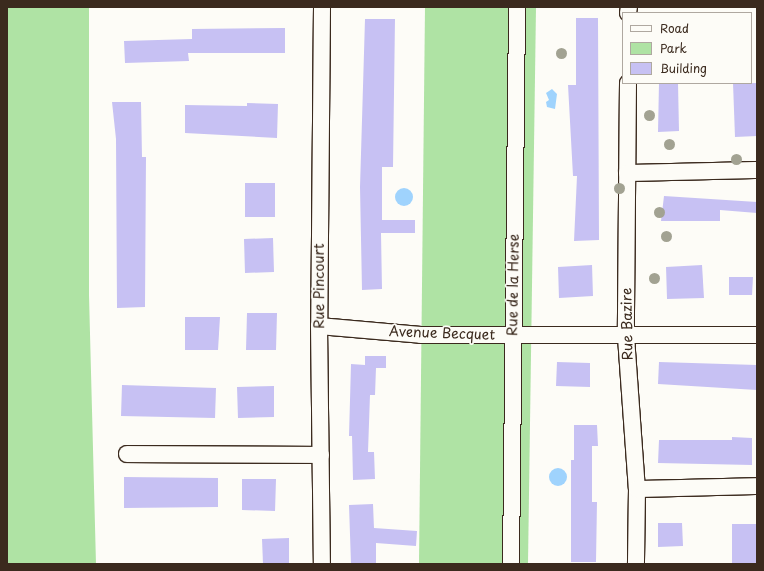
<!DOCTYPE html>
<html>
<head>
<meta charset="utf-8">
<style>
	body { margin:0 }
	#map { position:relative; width:764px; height:571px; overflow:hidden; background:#fdfcf7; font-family:"Playpen Sans",sans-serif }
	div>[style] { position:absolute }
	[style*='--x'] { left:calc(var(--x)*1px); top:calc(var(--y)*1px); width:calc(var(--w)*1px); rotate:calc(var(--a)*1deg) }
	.green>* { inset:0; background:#afe3a4 }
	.water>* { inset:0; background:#9fd3fd }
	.round { border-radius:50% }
	.building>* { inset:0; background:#c7c1f3 }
	.roads { filter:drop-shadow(1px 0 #3b2a1e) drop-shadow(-1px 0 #3b2a1e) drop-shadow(0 1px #3b2a1e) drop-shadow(0 -1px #3b2a1e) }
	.minor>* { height:16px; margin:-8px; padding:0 8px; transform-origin:8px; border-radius:8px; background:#fdfcf7 }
	.trees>* { width:11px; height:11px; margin:-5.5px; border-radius:50%; background:#a2a292 }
	span { translate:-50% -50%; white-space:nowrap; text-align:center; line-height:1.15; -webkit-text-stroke:3.5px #fdfcf7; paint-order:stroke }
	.street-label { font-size:14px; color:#3b2a1e }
	.frame { position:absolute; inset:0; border:8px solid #3b2a1e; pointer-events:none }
	.legend { position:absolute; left:622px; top:12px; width:130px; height:72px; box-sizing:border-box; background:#fdfcf7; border:1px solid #afa8a0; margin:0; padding:5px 7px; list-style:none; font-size:12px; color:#3b2a1e }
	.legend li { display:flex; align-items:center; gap:8px; height:20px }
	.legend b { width:20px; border:1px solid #afa8a0 }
</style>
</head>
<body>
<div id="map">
	<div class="green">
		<i style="clip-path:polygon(7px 7px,89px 7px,89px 295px,96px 564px,7px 564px)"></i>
		<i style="clip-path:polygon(425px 7px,536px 7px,528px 564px,419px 564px)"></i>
	</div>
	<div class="water">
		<i style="clip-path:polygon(552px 89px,557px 94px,555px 109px,547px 107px,546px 102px,549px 100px,546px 93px)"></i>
		<i class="round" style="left:395px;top:188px;width:18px;height:18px"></i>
		<i class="round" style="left:549px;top:468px;width:18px;height:18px"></i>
	</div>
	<div class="building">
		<i style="clip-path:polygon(576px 18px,598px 18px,599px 240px,574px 241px,577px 176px,573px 176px,568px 85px,576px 85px)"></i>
		<i style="clip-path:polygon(365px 19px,395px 19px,393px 167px,382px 167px,382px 220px,415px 220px,415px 233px,381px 233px,382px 289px,362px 290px,360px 187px)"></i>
		<i style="clip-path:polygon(285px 28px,285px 53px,188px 53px,189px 61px,125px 63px,124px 41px,192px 39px,192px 29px)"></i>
		<i style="clip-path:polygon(659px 83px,678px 83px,679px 131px,658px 132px)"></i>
		<i style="clip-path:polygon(733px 83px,757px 83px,757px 136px,735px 137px)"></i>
		<i style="clip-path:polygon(112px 102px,141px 102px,142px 157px,146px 157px,145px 307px,117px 308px,116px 139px)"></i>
		<i style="clip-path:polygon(247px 103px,278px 104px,277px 138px,185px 133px,185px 105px,247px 106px)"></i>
		<i style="clip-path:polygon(245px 183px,275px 183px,275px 217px,245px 217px)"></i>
		<i style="clip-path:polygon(664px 196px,757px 202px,757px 213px,720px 210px,720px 221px,661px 221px)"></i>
		<i style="clip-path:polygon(273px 238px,274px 272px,245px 273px,244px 239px)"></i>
		<i style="clip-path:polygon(592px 265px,593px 296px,559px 298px,558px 267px)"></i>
		<i style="clip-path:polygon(702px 265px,704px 298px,667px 299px,666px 267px)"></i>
		<i style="clip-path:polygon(729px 277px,753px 277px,752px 295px,729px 295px)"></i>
		<i style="clip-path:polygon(247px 313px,277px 313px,276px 350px,246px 350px)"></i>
		<i style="clip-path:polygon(185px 317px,220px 317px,218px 350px,185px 350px)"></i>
		<i style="clip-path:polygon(365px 356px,386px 356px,386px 368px,376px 368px,375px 395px,370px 395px,368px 452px,374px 452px,375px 479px,353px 480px,352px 436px,349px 436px,351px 364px,365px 365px)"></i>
		<i style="clip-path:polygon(557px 362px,590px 363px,590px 387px,556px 386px)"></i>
		<i style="clip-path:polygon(659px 362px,757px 365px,757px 390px,658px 384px)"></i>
		<i style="clip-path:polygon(122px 385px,216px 388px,215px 418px,121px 416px)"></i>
		<i style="clip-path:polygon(274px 386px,274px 417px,238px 418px,237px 387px)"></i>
		<i style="clip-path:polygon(574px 425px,597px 425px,598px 446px,592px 446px,592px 502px,597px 502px,596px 562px,571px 562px,571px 460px,574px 460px)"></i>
		<i style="clip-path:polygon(732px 437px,752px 438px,752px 465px,658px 463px,659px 440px,732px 440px)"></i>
		<i style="clip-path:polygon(124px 477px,218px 478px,218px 507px,124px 508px)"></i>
		<i style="clip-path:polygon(242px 479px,276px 479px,275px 511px,242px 510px)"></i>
		<i style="clip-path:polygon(373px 504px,374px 528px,417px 531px,416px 546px,376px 543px,376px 564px,351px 564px,349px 505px)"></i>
		<i style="clip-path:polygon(658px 523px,682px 523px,683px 546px,658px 547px)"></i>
		<i style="clip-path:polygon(732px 524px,757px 524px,757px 564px,732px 564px)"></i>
		<i style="clip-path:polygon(289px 538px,289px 564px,263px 564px,262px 539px)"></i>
	</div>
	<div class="roads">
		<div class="minor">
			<i style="--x:322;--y:7;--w:319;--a:90.5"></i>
			<i style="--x:319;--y:326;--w:238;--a:89.3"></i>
			<i style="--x:628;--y:13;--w:6;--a:-81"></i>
			<i style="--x:628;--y:83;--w:254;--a:90.5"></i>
			<i style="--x:626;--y:337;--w:152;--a:85.9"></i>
			<i style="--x:637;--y:489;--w:75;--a:90.8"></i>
			<i style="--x:627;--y:173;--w:130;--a:-1.3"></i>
			<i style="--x:319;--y:326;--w:102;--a:5"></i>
			<i style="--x:421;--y:335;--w:336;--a:0"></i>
			<i style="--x:127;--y:454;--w:194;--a:0.3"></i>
			<i style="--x:637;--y:489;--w:120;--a:-1.4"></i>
			<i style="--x:511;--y:564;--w:557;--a:-89.38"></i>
		</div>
	</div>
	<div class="trees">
		<i style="left:561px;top:53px"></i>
		<i style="left:649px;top:115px"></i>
		<i style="left:669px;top:144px"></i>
		<i style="left:736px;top:159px"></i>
		<i style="left:619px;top:188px"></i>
		<i style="left:659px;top:212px"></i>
		<i style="left:666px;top:236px"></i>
		<i style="left:654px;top:278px"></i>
	</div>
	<div class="street-label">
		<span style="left:513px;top:285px;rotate:-89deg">Rue de la Herse</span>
		<span style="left:319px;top:286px;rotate:-90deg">Rue Pincourt</span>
		<span style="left:627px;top:324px;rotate:-91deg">Rue Bazire</span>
		<span style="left:442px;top:333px;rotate:2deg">Avenue Becquet</span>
	</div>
	<div class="frame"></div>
	<ul class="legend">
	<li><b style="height:5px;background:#fdfcf7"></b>Road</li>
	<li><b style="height:11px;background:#afe3a4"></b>Park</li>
	<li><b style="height:11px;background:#c7c1f3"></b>Building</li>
	</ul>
</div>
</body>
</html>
